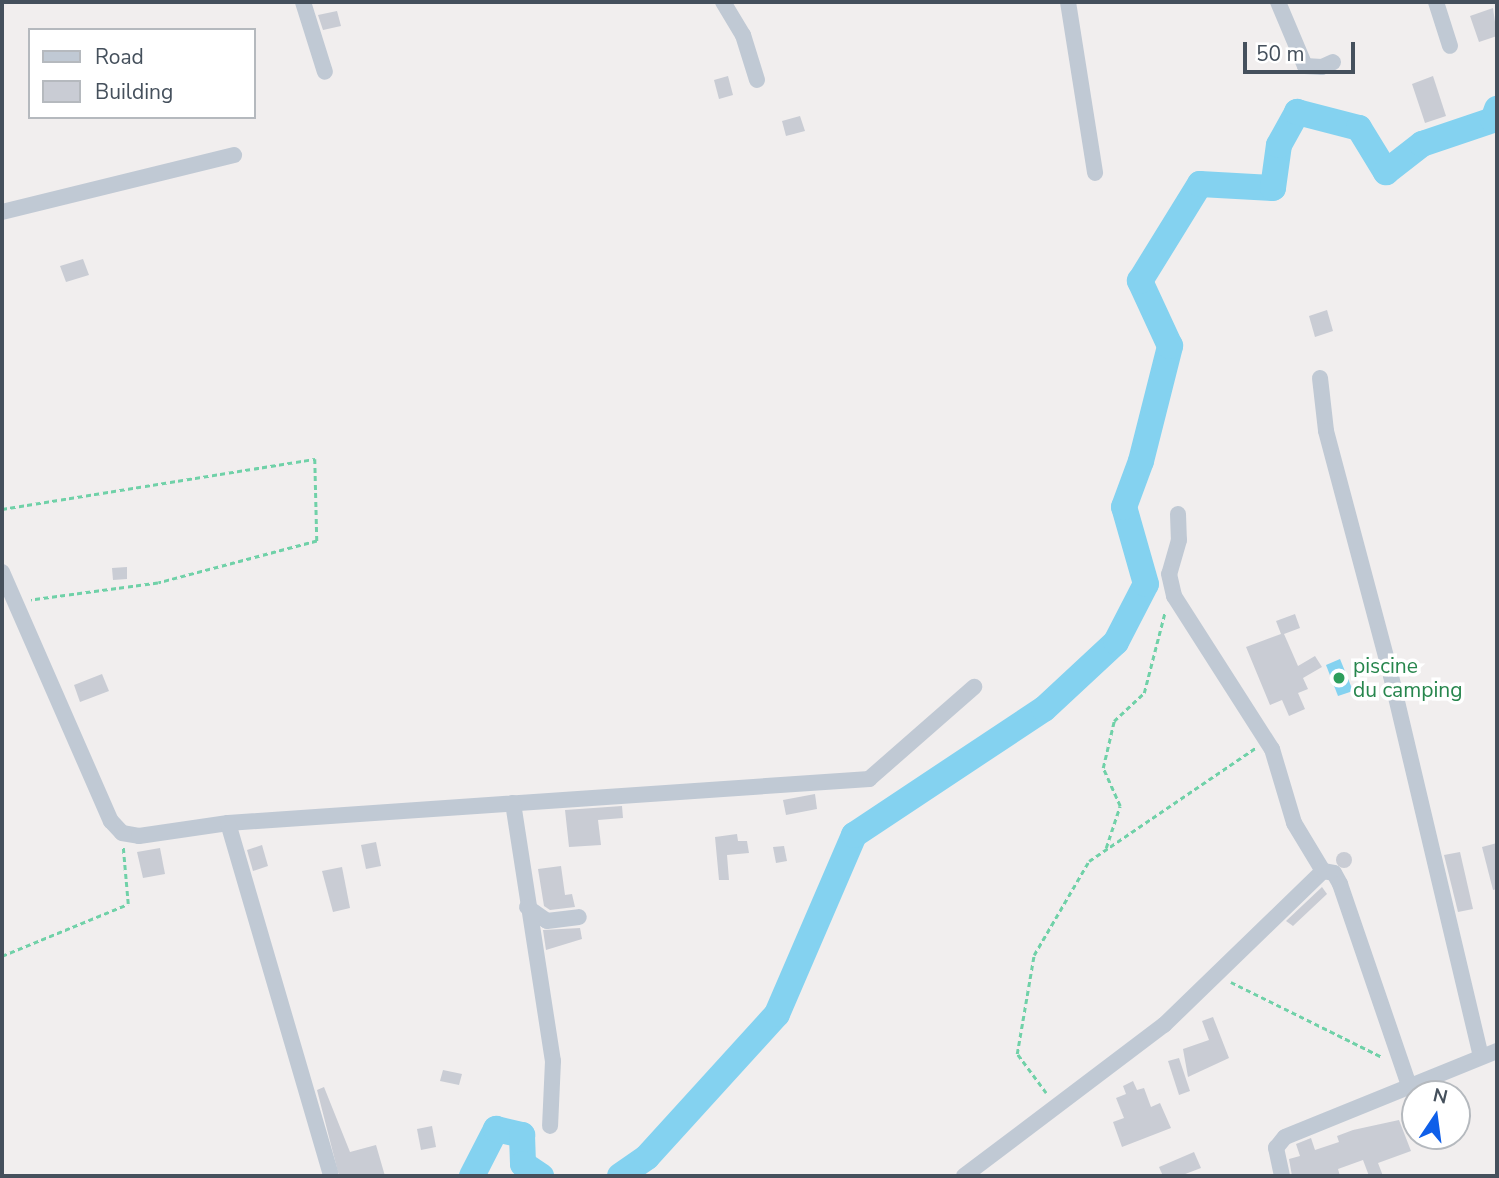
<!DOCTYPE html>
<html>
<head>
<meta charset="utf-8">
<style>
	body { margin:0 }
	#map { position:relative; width:1499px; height:1178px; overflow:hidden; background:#f1eeee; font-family:"Nunito Sans",sans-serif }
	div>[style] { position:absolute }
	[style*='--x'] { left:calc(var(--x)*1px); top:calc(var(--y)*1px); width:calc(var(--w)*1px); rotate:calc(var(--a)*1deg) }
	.water>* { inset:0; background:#84d2f0 }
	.river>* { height:26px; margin:-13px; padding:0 13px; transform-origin:13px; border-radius:13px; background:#84d2f0 }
	.building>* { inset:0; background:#c9ccd4 }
	.round { border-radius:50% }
	.path>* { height:2.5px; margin-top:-1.25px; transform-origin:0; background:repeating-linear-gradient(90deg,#70d1a8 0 5px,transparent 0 8.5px) }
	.minor>* { height:16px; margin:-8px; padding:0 8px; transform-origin:8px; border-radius:8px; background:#c0c9d4 }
	.dots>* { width:19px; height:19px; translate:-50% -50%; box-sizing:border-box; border:4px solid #fff; border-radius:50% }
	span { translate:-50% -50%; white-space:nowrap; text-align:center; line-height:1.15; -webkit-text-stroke:7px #fff; paint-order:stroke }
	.leisure-label { font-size:21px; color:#27864d }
	.left { translate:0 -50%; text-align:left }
	.frame { position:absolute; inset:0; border:4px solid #45505c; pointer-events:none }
	.legend { position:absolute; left:28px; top:28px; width:228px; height:91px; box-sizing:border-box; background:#fff; border:2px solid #b5b9be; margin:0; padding:9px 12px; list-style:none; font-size:21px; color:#45505c }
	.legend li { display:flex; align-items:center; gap:14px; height:35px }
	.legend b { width:35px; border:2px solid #b5b9be }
	.north { position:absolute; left:1401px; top:1080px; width:70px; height:70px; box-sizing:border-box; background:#fff; border:2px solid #b5b9be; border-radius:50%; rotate:13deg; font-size:19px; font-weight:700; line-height:28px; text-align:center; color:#45505c }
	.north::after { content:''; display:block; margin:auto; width:24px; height:32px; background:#0f5fe9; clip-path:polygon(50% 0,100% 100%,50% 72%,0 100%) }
	.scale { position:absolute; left:1243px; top:42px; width:112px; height:32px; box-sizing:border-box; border:4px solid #45505c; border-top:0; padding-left:9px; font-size:21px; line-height:24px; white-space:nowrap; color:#45505c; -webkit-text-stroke:5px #fff; paint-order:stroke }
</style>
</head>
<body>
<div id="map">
	<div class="water">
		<i style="clip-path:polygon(1340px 659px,1353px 691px,1338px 696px,1326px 665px)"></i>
	</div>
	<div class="river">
		<i style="--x:472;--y:1176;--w:53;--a:-62.9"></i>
		<i style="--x:496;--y:1129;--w:27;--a:13"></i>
		<i style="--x:522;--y:1135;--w:29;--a:88"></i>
		<i style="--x:523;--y:1164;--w:22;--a:34"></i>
		<i style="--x:620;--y:1176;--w:33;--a:-35"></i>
		<i style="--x:647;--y:1157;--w:193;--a:-47.7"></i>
		<i style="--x:777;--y:1014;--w:195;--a:-66.7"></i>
		<i style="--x:854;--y:835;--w:228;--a:-33.6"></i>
		<i style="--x:1044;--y:709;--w:98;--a:-42.9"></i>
		<i style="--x:1116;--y:642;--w:65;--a:-62.7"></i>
		<i style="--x:1146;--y:584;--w:80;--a:-105.9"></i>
		<i style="--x:1124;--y:507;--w:49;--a:-69.7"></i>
		<i style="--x:1141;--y:461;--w:119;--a:-75.8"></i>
		<i style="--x:1170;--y:346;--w:72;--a:-114.8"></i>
		<i style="--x:1140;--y:281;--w:114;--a:-58.3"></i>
		<i style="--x:1200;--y:184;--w:73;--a:3.1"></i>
		<i style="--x:1273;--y:188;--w:43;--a:-82.1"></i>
		<i style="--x:1279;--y:145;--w:38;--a:-61"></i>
		<i style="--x:1297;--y:112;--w:64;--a:14.5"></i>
		<i style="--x:1359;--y:128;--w:52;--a:58.5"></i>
		<i style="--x:1386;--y:172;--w:46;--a:-37.9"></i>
		<i style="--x:1422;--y:144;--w:75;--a:-18.7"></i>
		<i style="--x:1493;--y:120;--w:12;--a:-70"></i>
	</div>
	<div class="building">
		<i style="clip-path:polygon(1493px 8px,1497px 36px,1479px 42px,1470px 16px)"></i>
		<i style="clip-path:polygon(337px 11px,341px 26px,323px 30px,318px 15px)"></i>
		<i style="clip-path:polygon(728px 76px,733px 95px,719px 99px,714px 80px)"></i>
		<i style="clip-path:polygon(1433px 76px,1446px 116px,1425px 123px,1412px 84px)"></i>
		<i style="clip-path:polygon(800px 116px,805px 131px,786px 136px,782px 121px)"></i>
		<i style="clip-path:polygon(83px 259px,89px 275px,66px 282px,60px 266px)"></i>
		<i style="clip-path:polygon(1327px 310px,1333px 331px,1315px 337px,1309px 316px)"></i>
		<i style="clip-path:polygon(127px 567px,127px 579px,113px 580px,112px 568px)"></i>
		<i style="clip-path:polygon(1295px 614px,1300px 628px,1284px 634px,1298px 666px,1315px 656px,1322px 667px,1303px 678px,1308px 689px,1298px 693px,1305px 709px,1289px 716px,1282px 700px,1270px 705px,1246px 647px,1281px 634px,1276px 621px)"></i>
		<i style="clip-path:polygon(102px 674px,109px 691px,80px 702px,74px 685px)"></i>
		<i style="clip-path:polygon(815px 794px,817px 809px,786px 815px,783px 800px)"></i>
		<i style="clip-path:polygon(622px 806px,623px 818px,598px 820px,601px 845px,569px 847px,565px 810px)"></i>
		<i style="clip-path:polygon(737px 834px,738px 841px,747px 841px,749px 853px,727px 855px,729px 880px,719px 880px,715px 837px)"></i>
		<i style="clip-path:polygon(376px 842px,381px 866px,366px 869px,361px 845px)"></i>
		<i style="clip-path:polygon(1497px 843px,1497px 889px,1493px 890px,1482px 847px)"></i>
		<i style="clip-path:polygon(262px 845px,268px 866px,253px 871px,247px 850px)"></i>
		<i style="clip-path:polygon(784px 846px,787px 861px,776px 863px,773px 847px)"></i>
		<i style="clip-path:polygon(160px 848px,165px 874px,143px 878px,137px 852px)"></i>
		<i class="round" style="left:1336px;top:852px;width:16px;height:16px"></i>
		<i style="clip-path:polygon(1460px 852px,1473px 909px,1458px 912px,1444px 855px)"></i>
		<i style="clip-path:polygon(561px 866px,565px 895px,572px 894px,575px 907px,550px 910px,544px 906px,538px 869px)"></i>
		<i style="clip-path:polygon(342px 867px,350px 908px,333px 912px,322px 871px)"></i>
		<i style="clip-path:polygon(1322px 887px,1327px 894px,1293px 926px,1286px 921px)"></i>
		<i style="clip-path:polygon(580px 928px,582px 939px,546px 950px,543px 930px)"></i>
		<i style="clip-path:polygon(1213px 1017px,1229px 1058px,1188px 1077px,1183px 1049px,1209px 1040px,1202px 1021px)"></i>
		<i style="clip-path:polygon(1179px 1058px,1190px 1091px,1179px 1095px,1168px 1061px)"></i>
		<i style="clip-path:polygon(443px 1070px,462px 1074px,459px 1085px,440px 1081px)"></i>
		<i style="clip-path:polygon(1133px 1081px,1137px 1090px,1144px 1088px,1151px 1107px,1160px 1103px,1171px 1128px,1122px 1147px,1113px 1122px,1124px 1118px,1116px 1098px,1126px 1094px,1123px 1086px)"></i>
		<i style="clip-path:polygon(324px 1087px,350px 1152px,376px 1145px,385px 1176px,339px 1176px,317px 1090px)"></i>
		<i style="clip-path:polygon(1399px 1120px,1411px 1151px,1378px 1163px,1383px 1176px,1369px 1176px,1363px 1160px,1338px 1169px,1340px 1176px,1292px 1176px,1289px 1159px,1300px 1156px,1296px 1144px,1311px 1138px,1315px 1150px,1339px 1142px,1337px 1136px,1353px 1130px)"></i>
		<i style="clip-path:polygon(432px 1126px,436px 1147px,421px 1150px,417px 1129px)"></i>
		<i style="clip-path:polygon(1194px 1152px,1201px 1168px,1180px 1176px,1163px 1176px,1159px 1167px)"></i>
	</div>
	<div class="path">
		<i style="--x:2;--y:509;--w:317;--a:-9.1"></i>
		<i style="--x:315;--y:459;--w:82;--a:88.6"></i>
		<i style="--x:317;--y:541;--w:164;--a:165.2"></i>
		<i style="--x:158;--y:583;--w:128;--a:172.4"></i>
		<i style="--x:1106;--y:848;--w:44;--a:-71.6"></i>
		<i style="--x:1120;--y:806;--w:42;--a:-114.1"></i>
		<i style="--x:1103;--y:768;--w:48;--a:-76.8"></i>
		<i style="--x:1114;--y:721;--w:41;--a:-43"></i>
		<i style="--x:1144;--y:693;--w:84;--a:-75.5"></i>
		<i style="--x:2;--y:956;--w:136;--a:-22.4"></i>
		<i style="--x:128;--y:904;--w:57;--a:-95"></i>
		<i style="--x:1231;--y:982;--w:169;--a:26.4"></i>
		<i style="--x:1046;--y:1093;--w:49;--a:-126.6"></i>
		<i style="--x:1017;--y:1054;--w:100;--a:-80.3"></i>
		<i style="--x:1034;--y:955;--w:109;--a:-59.7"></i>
		<i style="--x:1089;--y:861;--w:201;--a:-34.2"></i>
	</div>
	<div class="minor">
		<i style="--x:303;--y:2;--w:73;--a:72.6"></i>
		<i style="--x:723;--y:2;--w:39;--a:59"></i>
		<i style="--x:743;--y:35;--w:47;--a:72.7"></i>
		<i style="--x:1068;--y:2;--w:173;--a:81"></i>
		<i style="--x:1278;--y:2;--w:69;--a:67.1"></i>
		<i style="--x:1305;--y:66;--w:17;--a:3"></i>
		<i style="--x:1322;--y:67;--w:12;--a:-24"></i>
		<i style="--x:1436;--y:2;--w:46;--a:72.3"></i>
		<i style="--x:2;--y:212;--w:239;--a:-13.8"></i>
		<i style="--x:1320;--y:378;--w:53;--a:83.5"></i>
		<i style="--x:1326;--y:431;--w:253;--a:75.1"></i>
		<i style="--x:1391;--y:676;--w:391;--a:76.7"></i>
		<i style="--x:1178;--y:514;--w:26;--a:88"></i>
		<i style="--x:1179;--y:540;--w:35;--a:106"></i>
		<i style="--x:1169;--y:574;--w:23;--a:77"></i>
		<i style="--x:1174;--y:596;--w:182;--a:57.4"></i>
		<i style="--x:1272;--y:749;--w:77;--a:73.4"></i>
		<i style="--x:1294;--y:823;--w:56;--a:58.9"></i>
		<i style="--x:2;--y:572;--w:272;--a:66.4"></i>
		<i style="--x:111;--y:821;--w:16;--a:47"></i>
		<i style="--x:122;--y:833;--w:17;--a:10"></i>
		<i style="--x:139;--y:836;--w:90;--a:-8.3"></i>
		<i style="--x:228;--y:823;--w:643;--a:-3.93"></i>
		<i style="--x:869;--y:779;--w:140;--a:-41.2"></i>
		<i style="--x:513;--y:803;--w:261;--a:81.2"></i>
		<i style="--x:553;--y:1061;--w:65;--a:92.6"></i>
		<i style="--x:228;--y:823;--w:364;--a:73.7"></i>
		<i style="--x:527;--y:907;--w:24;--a:35"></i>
		<i style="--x:547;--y:921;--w:32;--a:-7"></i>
		<i style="--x:964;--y:1176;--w:251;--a:-37.1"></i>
		<i style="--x:1164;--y:1025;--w:221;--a:-44.1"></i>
		<i style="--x:1323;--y:871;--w:11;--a:10"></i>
		<i style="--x:1334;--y:873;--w:13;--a:61"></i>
		<i style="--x:1340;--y:884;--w:213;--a:71.1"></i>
		<i style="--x:1282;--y:1176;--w:29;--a:-102"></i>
		<i style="--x:1276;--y:1148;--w:14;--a:-51"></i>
		<i style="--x:1285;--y:1137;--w:229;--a:-22.1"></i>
	</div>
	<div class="dots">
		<i style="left:1339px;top:678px;background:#2e9e5b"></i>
	</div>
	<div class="leisure-label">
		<span class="left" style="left:1353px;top:678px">piscine<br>du camping</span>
	</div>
	<div class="frame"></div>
	<ul class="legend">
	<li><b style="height:9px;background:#c0c9d4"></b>Road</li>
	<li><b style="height:19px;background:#c9ccd4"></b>Building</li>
	</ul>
	<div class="north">N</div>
	<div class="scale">50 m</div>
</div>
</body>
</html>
